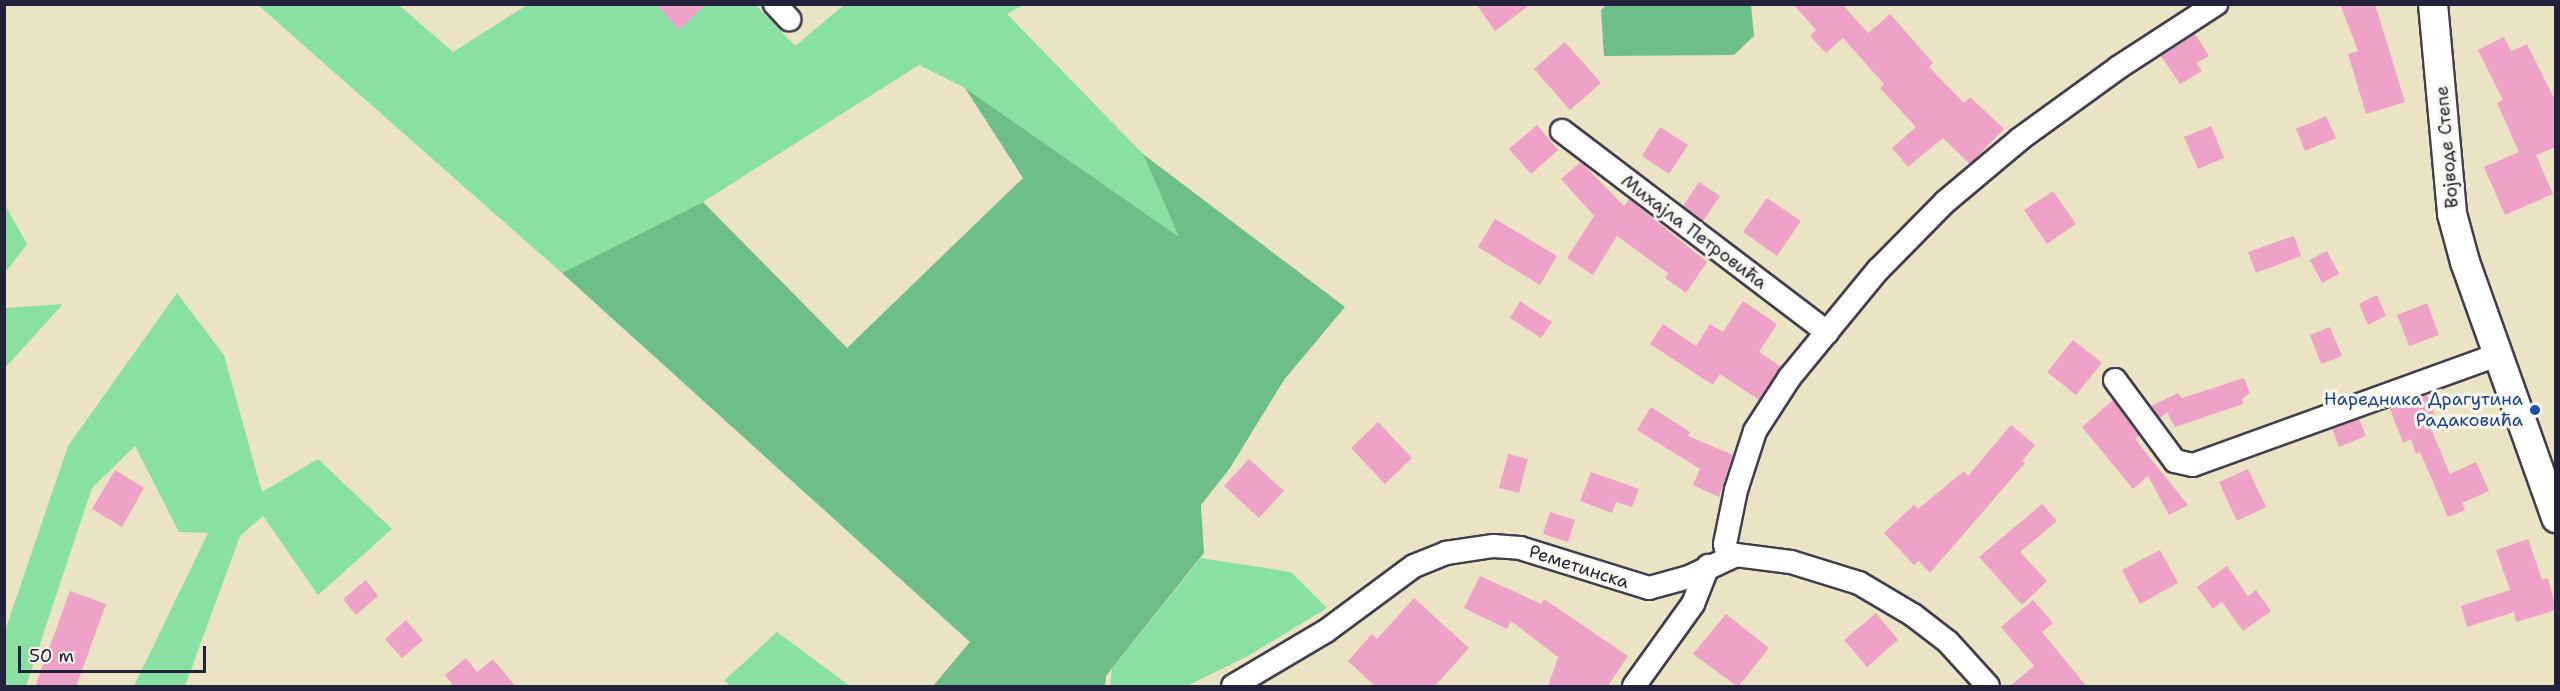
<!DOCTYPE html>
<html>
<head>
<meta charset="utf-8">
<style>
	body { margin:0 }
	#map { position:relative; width:2560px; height:691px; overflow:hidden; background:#ebe4c4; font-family:"Shantell Sans",sans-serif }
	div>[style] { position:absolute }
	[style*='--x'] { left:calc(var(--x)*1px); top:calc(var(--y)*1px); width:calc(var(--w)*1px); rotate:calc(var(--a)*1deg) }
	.green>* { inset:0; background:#89e0a3 }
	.forest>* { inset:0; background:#6ebe89 }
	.building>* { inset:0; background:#efa2c8 }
	.roads { filter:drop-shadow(2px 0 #403f50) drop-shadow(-2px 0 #403f50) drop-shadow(0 2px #403f50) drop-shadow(0 -2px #403f50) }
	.minor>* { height:22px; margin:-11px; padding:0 11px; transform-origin:11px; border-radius:11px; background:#fff }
	.tertiary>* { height:28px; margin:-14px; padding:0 14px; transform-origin:14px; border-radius:14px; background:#fff }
	.dots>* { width:16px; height:16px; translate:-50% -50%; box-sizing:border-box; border:3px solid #fbf7ec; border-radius:50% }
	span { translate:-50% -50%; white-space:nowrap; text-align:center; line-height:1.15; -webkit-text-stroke:6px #fbf7ec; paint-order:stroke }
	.street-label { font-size:18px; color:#22223b }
	.transit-label { font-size:18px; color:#164399 }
	.right { translate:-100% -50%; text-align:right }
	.frame { position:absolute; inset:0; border:6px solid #22223b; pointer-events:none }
	.scale { position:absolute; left:18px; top:646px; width:188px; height:27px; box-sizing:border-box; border:3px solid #22223b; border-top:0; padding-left:8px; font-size:18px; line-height:21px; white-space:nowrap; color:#22223b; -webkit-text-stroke:4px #fbf7ec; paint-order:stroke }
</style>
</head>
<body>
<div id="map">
	<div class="green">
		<i style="clip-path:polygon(258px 5px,399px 5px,453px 52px,527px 5px,756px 5px,795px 46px,844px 5px,1023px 5px,1007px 14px,1143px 154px,1180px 238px,965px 88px,919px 65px,703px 202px,562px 273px)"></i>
		<i style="clip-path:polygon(5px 205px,27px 244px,5px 273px,4px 273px)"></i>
		<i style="clip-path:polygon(177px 293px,224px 355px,262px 492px,318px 459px,392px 529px,318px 595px,263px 516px,240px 536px,185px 686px,134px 686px,208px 533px,179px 532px,135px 446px,92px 488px,26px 686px,5px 686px,5px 631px,68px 446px)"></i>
		<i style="clip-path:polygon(63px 304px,5px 368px,5px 308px)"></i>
		<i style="clip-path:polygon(1201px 558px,1291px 572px,1327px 608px,1248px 656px,1187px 686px,1110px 686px,1112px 669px)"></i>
		<i style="clip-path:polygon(777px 632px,850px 686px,731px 686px,724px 681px)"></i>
	</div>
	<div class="forest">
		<i style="clip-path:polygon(1607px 4px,1751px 5px,1754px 36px,1734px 55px,1604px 56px,1601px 10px)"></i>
		<i style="clip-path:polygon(965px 88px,1179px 237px,1143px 154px,1345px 307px,1284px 380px,1230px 468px,1201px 505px,1204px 553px,1106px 676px,1105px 686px,933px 686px,970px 642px,562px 273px,703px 202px,847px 348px,1023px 178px)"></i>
	</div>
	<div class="building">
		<i style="clip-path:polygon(656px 4px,706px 4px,679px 30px)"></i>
		<i style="clip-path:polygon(1476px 4px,1531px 4px,1495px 31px)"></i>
		<i style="clip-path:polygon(1793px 4px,1842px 4px,1868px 33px,1890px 14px,1933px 63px,1929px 67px,1964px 103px,1970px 97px,2004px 129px,1970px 164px,1943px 138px,1908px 167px,1892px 148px,1916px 127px,1880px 88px,1884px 84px,1843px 38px,1826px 53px,1810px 36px,1816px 30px)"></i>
		<i style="clip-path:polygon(2340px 4px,2375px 4px,2405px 102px,2366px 114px,2348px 54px,2358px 51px)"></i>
		<i style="clip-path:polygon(2195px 34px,2209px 56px,2196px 63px,2202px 71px,2180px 84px,2161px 56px)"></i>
		<i style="clip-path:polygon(2504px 37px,2511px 51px,2527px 44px,2556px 102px,2556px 147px,2536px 155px,2553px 194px,2505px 215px,2484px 167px,2519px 152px,2497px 103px,2503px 100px,2478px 50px)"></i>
		<i style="clip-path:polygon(1565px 42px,1601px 83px,1570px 110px,1534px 69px)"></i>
		<i style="clip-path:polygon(2326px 116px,2336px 138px,2305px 151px,2296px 129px)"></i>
		<i style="clip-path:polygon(1537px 125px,1558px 150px,1531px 174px,1509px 149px)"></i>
		<i style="clip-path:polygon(2211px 126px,2224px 158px,2198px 169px,2184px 137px)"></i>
		<i style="clip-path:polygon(1660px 127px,1688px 145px,1669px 174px,1642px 156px)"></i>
		<i style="clip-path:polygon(1581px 162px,1624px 206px,1629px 199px,1707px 262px,1686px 293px,1665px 278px,1668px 273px,1617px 236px,1593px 275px,1567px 258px,1594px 216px,1561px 179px)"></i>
		<i style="clip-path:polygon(1699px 182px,1720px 196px,1703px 221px,1683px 206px)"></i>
		<i style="clip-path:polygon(2053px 191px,2076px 224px,2047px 244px,2024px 210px)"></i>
		<i style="clip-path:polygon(1767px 198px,1801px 221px,1777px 256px,1743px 232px)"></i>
		<i style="clip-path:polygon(1495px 219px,1557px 256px,1540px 285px,1478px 247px)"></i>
		<i style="clip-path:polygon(2294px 236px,2301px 256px,2256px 273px,2248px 252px)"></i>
		<i style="clip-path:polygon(2327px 251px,2339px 274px,2322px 283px,2310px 260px)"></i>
		<i style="clip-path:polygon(2377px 295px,2386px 316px,2368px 325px,2359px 304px)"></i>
		<i style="clip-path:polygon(1520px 301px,1552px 322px,1541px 338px,1510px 318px)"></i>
		<i style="clip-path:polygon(1743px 301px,1777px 324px,1759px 352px,1781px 367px,1759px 400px,1720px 374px,1713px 385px,1650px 344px,1663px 324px,1696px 346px,1710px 324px,1723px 332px)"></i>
		<i style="clip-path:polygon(2427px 303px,2439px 335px,2409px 346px,2397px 315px)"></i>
		<i style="clip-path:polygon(2330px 327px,2342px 356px,2321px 364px,2310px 335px)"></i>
		<i style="clip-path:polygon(2073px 340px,2102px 363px,2076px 395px,2047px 372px)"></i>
		<i style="clip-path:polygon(2244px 378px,2250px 393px,2242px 399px,2243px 404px,2175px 427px,2167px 412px,2160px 418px,2151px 406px,2178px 393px,2182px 398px)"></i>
		<i style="clip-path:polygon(2427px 395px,2440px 427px,2432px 431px,2450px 474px,2476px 462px,2489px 491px,2462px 503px,2465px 510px,2448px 517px,2420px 452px,2416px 454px,2411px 439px,2403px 443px,2390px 409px)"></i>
		<i style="clip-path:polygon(2113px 400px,2139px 436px,2135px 439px,2188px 505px,2169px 515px,2148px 476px,2133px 489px,2082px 427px)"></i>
		<i style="clip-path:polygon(1651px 407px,1690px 432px,1688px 436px,1733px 455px,1719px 497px,1693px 485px,1700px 469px,1637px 430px)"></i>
		<i style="clip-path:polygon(2359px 419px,2366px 436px,2339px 447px,2332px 429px)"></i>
		<i style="clip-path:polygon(1378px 422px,1412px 458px,1385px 484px,1351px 448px)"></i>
		<i style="clip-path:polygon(2011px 425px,2035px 445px,2022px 461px,2025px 463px,1930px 573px,1919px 561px,1914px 565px,1884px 533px,1914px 505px,1918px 509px,1964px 471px,1968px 476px)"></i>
		<i style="clip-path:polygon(1508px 454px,1528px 459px,1519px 493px,1499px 488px)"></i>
		<i style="clip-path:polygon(1249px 459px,1284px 491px,1259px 518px,1224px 486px)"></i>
		<i style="clip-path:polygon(2248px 469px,2266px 507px,2237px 521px,2219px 482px)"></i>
		<i style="clip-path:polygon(115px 470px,144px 488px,122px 527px,92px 509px)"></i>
		<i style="clip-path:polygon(1591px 472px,1639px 489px,1632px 507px,1616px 502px,1612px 513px,1580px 501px)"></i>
		<i style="clip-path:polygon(2042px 504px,2057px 521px,2020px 552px,2047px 581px,2022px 605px,1979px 557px)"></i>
		<i style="clip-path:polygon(1550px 512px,1575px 520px,1568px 542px,1543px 534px)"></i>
		<i style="clip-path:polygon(2528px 539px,2542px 580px,2548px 578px,2556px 610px,2516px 622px,2514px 612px,2467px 627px,2461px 606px,2510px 590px,2496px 550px)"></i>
		<i style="clip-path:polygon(2160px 550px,2178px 583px,2140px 604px,2122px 570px)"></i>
		<i style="clip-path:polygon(2227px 566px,2248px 596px,2256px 590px,2271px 611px,2243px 631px,2222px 602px,2213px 609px,2197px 587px)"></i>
		<i style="clip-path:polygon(1480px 576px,1541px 604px,1544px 599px,1628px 656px,1607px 687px,1548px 687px,1558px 657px,1511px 621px,1507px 629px,1464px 608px)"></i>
		<i style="clip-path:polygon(366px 580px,378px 596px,356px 615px,343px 599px)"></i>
		<i style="clip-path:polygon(70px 591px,106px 604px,76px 687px,35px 687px)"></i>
		<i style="clip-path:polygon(1414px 598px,1469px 648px,1434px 687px,1376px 687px,1348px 661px,1372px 634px,1377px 639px)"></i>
		<i style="clip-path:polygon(2033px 600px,2053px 623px,2042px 632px,2087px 687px,2009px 687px,2034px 666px,2001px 627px)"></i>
		<i style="clip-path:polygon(1876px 613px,1898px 640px,1867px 667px,1844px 640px)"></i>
		<i style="clip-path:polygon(1726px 614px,1769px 648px,1738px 687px,1693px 654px)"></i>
		<i style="clip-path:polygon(406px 620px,423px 640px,402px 658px,385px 639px)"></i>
		<i style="clip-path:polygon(466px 658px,477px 672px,493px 659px,516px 687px,454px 687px,445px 675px)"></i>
	</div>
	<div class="roads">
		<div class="minor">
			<i style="--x:775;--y:4;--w:21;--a:47"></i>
			<i style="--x:1562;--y:131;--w:333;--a:37.2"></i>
			<i style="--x:2115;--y:380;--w:101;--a:53.5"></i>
			<i style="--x:2175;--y:461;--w:18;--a:13"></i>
			<i style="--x:2193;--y:465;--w:326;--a:-19.9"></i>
			<i style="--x:1728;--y:557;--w:13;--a:-103"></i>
			<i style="--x:1725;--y:544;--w:55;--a:-78.5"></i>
			<i style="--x:1736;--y:490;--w:62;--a:-72.1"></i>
			<i style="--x:1755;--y:431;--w:64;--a:-57.1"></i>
			<i style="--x:1790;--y:377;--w:139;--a:-50.6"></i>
			<i style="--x:1878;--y:270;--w:95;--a:-45.4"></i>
			<i style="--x:1945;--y:202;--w:98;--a:-40"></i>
			<i style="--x:2020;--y:139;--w:122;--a:-36"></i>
			<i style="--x:2119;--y:67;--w:116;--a:-33"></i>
			<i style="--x:1233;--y:686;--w:108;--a:-30.6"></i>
			<i style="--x:1326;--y:631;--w:109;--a:-36.5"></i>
			<i style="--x:1414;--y:566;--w:35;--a:-22"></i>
			<i style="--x:1446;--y:553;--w:48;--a:-8.5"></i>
			<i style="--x:1493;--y:546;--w:27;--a:4"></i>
			<i style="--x:1520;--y:548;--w:135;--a:17.2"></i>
			<i style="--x:1649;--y:588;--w:41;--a:-15.4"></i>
			<i style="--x:1689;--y:577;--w:52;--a:-25.1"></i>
			<i style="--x:1736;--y:555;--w:55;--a:7.3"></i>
			<i style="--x:1791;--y:562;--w:71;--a:17.2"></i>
			<i style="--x:1859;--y:583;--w:63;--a:30.7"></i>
			<i style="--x:1913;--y:615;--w:44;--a:37.6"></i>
			<i style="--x:1948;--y:642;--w:59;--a:47.7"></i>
			<i style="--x:1634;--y:686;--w:101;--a:-54.3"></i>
			<i style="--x:1693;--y:604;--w:41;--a:-68.5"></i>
		</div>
		<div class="tertiary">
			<i style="--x:2433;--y:4;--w:211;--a:84.8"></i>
			<i style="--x:2452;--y:214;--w:50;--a:74.8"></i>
			<i style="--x:2465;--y:262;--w:272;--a:70.4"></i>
		</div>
	</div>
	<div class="dots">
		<i style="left:2535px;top:410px;background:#1a4fb4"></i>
	</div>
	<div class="street-label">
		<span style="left:2447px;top:147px;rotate:-95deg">Војводе Степе</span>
		<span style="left:1694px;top:232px;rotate:37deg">Михајла Петровића</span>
		<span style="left:1579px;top:567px;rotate:18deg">Реметинска</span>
	</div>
	<div class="transit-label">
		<span class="right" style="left:2523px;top:410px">Наредника Драгутина<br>Радаковића</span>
	</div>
	<div class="frame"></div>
	<div class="scale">50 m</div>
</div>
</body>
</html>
